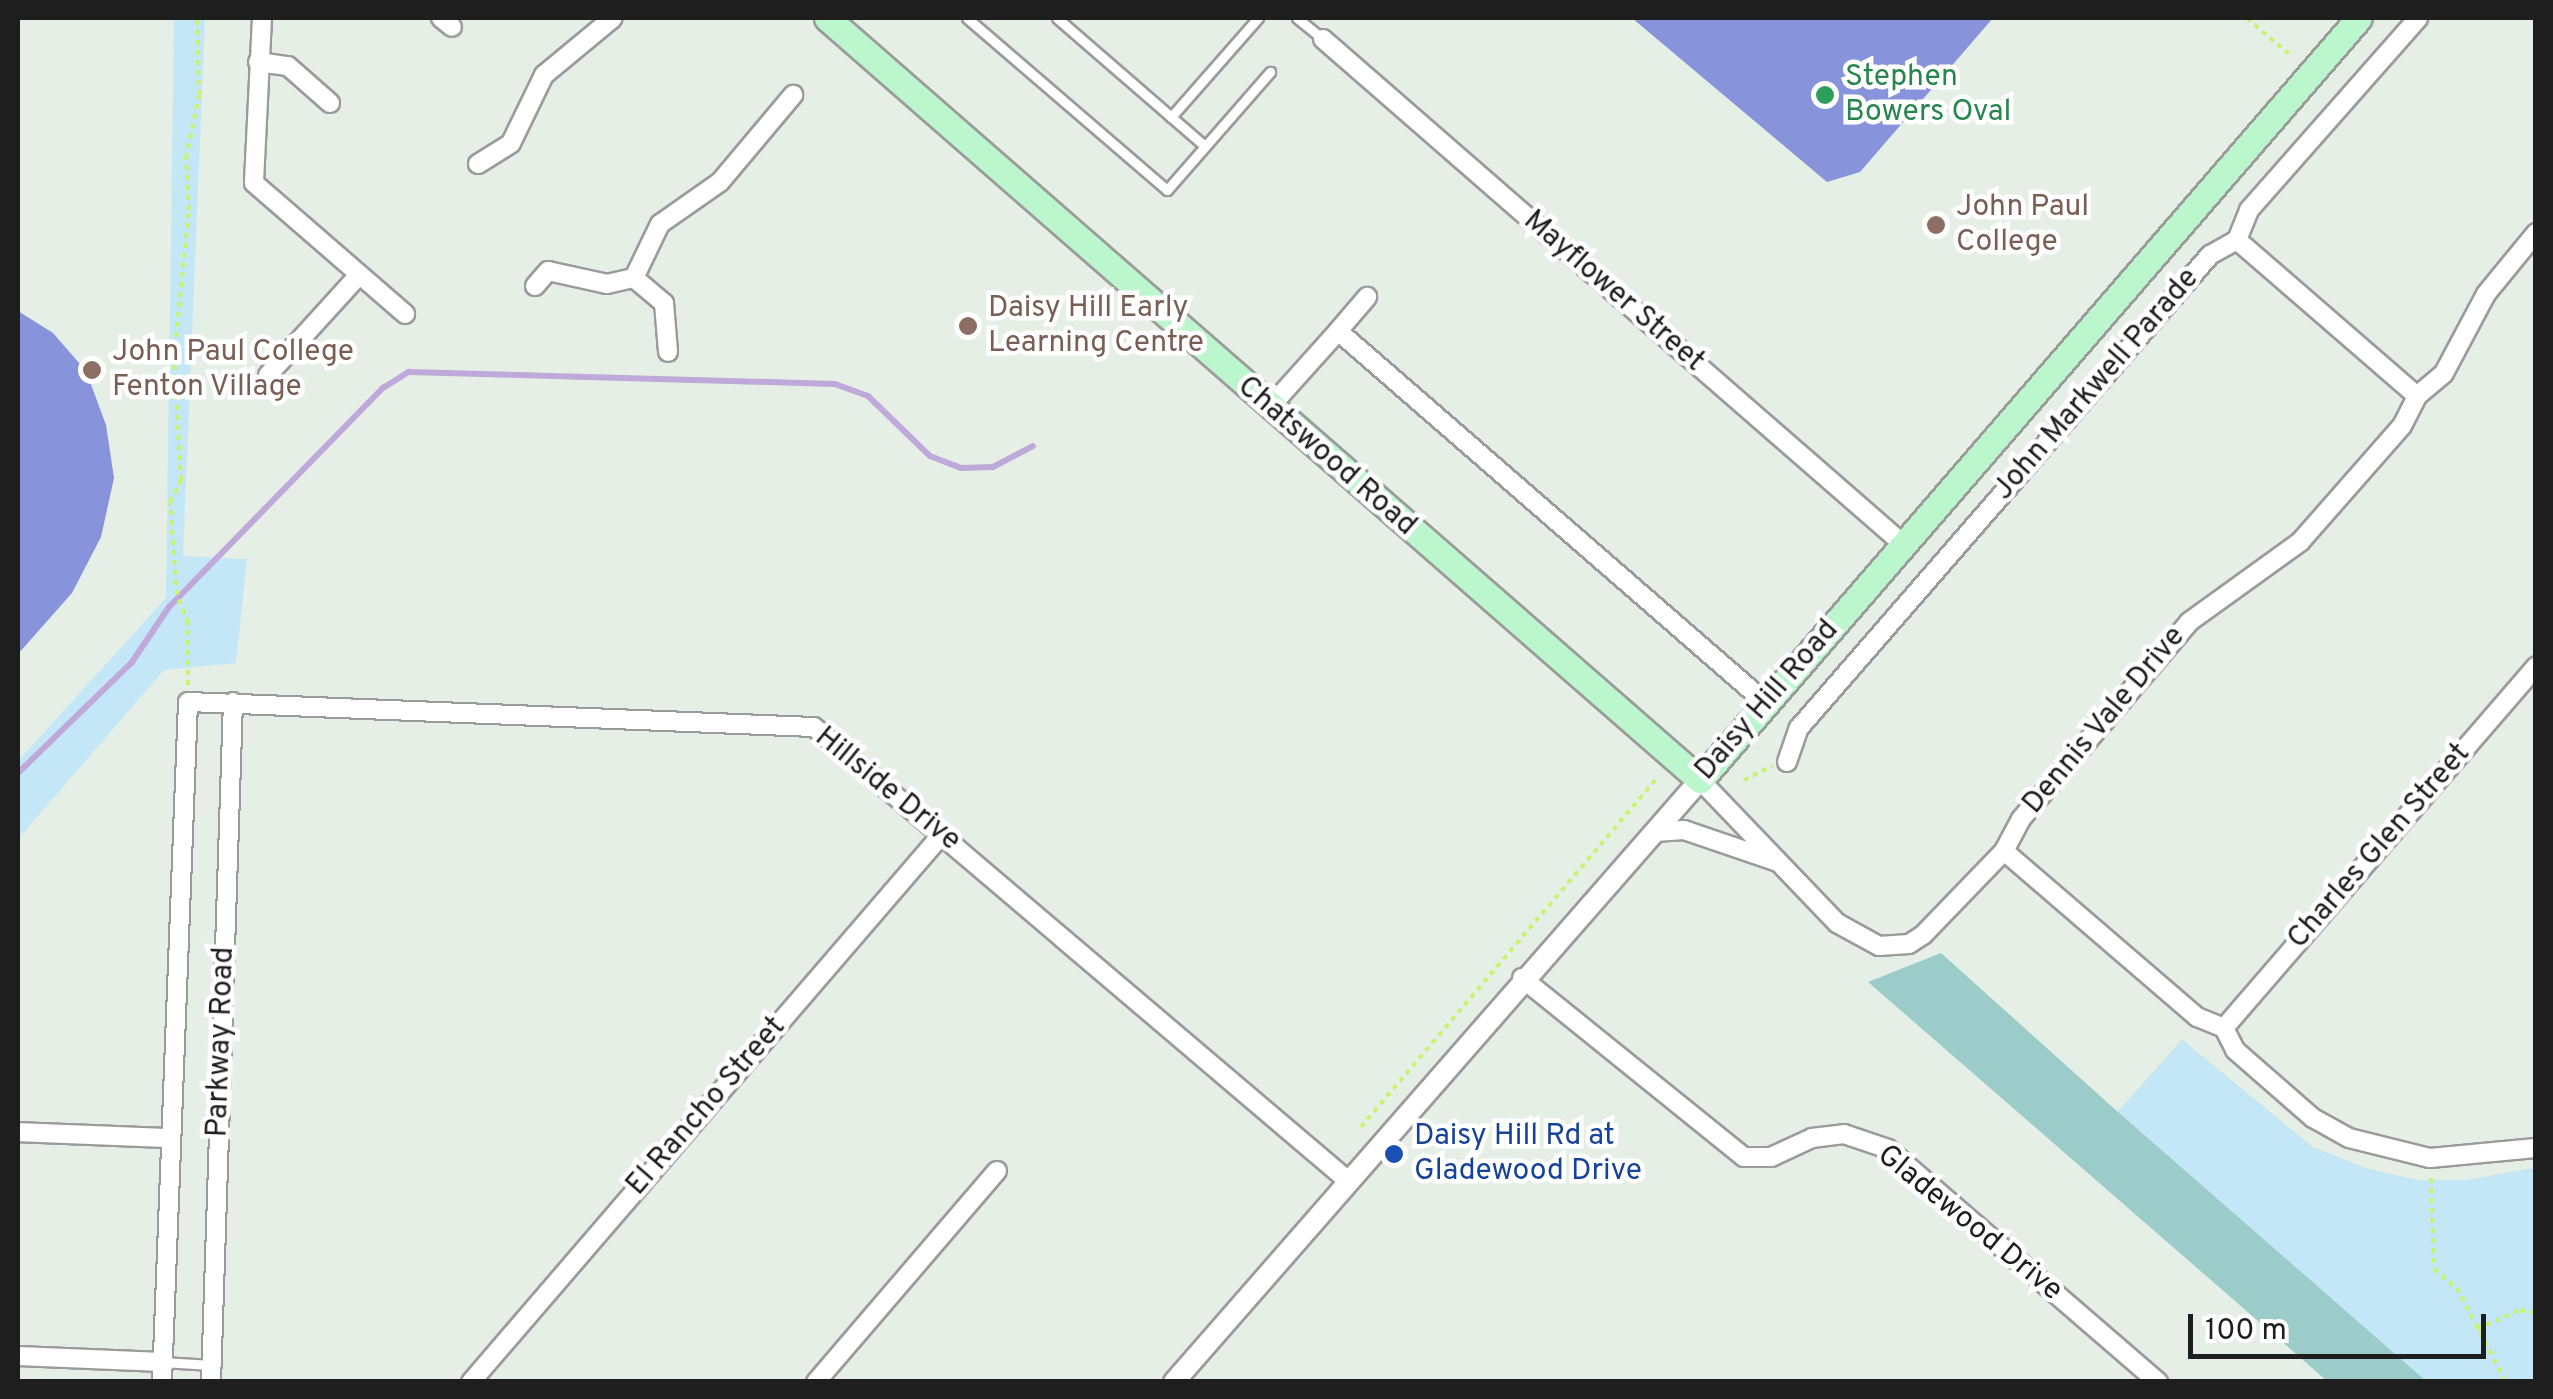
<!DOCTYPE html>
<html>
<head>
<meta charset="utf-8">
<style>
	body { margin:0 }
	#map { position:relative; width:2553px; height:1399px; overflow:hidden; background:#e6efe5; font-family:Overpass,sans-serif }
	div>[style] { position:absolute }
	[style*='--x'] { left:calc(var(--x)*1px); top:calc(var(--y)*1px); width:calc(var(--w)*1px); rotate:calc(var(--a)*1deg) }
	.forest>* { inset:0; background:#9cccca }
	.park>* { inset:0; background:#c4e7f7 }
	.pitch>* { inset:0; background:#8793da }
	.stream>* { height:6px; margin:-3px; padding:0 3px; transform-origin:3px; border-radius:3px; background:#bfa8da }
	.path>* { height:4px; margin-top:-2px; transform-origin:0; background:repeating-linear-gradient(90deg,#c7f372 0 5px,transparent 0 10px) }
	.roads { filter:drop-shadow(2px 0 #9b9b9b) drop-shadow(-2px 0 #9b9b9b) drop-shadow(0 2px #9b9b9b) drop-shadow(0 -2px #9b9b9b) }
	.service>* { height:9px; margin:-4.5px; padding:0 4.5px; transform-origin:4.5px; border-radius:4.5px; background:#fff }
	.minor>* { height:18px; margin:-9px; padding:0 9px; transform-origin:9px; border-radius:9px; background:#fff }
	.tertiary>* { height:20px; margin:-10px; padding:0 10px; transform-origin:10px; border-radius:10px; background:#fff }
	.secondary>* { height:25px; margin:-12.5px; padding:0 12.5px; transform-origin:12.5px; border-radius:12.5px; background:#bcf6cd }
	.dots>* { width:28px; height:28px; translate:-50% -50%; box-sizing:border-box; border:5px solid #fff; border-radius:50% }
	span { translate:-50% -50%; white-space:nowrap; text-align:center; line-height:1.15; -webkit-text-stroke:9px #fff; paint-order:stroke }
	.leisure-label { font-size:30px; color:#27864d }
	.left { translate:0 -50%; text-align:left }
	.education-label { font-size:30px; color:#785e54 }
	.street-label { font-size:30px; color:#1e1e1e }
	.transit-label { font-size:30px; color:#164399 }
	.frame { position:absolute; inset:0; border:20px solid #1e1e1e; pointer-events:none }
	.scale { position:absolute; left:2188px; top:1314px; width:298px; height:45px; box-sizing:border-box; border:5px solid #1e1e1e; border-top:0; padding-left:12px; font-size:30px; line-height:35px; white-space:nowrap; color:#1e1e1e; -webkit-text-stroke:8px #fff; paint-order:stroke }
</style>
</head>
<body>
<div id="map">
	<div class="forest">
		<i style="clip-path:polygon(1941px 953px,2118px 1112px,2182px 1040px,2312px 1147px,2367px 1169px,2416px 1180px,2469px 1180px,2535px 1168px,2535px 1381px,2327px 1381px,1868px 982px)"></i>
	</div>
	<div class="park">
		<i style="clip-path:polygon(174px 18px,205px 18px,183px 556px,247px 559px,236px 663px,164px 670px,18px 839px,18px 761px,166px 598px)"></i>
		<i style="clip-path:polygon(2182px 1040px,2312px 1147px,2367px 1169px,2416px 1180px,2469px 1180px,2535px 1168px,2535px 1381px,2426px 1381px,2118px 1112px)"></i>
	</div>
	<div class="pitch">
		<i style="clip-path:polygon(1632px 18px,1993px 18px,1860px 172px,1827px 182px)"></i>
		<i style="clip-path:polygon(18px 311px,53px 333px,86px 371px,106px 425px,114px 478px,101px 537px,72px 593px,18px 654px)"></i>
	</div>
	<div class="stream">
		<i style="--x:18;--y:773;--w:159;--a:-44.2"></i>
		<i style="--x:132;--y:662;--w:66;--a:-56.1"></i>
		<i style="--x:169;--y:607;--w:306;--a:-45.7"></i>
		<i style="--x:383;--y:388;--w:31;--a:-32"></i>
		<i style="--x:409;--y:372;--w:426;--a:1.6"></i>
		<i style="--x:835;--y:384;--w:35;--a:20"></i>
		<i style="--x:868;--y:396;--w:86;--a:44.1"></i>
		<i style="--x:930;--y:456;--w:33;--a:21"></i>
		<i style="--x:961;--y:468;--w:32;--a:-2"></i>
		<i style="--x:993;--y:467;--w:45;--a:-27.7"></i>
	</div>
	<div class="path">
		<i style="--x:2247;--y:18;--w:58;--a:40.8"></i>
		<i style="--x:188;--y:685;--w:62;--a:-90"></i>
		<i style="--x:188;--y:623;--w:30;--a:-111"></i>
		<i style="--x:177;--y:595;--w:93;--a:-94.3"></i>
		<i style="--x:170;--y:502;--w:25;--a:-63"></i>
		<i style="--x:181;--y:480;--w:123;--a:-93.3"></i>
		<i style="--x:174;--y:357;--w:148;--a:-84.2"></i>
		<i style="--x:189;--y:210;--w:52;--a:-93.3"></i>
		<i style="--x:186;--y:158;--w:64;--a:-78.3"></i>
		<i style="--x:199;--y:95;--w:77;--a:-91.5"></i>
		<i style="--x:1744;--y:780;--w:32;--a:-26"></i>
		<i style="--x:1361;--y:1127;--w:458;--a:-49.7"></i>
		<i style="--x:2431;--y:1178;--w:91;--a:88.1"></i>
		<i style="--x:2434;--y:1269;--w:30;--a:40"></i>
		<i style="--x:2457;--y:1288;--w:106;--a:62.5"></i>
		<i style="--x:2477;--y:1329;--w:47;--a:-23.8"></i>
		<i style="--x:2520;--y:1310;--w:16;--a:11"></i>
	</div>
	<div class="roads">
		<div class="service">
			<i style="--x:967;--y:18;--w:264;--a:40.7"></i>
			<i style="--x:1167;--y:190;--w:157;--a:-48.9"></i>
			<i style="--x:1057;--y:18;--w:196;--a:40.9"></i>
			<i style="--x:1297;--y:18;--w:33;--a:39"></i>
			<i style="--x:1171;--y:117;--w:132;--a:-48.7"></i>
			<i style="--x:162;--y:1362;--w:50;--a:3.4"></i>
		</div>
		<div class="minor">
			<i style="--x:262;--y:18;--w:165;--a:92.8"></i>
			<i style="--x:254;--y:183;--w:200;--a:40.9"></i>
			<i style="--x:441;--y:18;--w:14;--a:39"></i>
			<i style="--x:1323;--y:39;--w:769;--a:41.05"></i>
			<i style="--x:258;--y:62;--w:30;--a:8"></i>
			<i style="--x:288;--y:66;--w:56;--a:41.4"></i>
			<i style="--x:478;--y:164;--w:39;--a:-32"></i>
			<i style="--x:511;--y:143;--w:76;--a:-64.1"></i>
			<i style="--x:544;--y:75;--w:89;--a:-39.6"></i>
			<i style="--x:2237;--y:240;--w:238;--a:40.9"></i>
			<i style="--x:634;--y:278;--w:39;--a:40"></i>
			<i style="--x:664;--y:303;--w:49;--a:85.3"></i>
			<i style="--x:535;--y:286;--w:20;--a:-49"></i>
			<i style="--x:548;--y:271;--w:60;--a:12.4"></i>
			<i style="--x:607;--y:284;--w:28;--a:-13"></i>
			<i style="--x:634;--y:278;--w:60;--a:-64.3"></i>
			<i style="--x:660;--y:224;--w:73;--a:-35"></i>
			<i style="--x:720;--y:182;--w:114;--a:-50"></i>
			<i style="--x:1338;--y:331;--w:45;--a:-49.5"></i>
			<i style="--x:268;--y:375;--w:135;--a:-47.7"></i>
			<i style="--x:1269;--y:408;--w:103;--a:-48.1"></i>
			<i style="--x:1338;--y:331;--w:567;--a:41"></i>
			<i style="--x:1787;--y:762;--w:36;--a:-71"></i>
			<i style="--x:1799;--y:728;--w:627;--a:-49.01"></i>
			<i style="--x:2210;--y:255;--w:31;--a:-29"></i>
			<i style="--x:2237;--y:240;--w:32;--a:-68"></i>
			<i style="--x:2249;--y:210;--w:256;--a:-48.6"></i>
			<i style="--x:1700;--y:780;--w:198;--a:46.2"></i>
			<i style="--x:1837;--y:923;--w:48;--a:28.7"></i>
			<i style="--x:1879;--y:946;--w:30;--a:-4"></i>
			<i style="--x:1909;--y:944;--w:17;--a:-33"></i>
			<i style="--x:1923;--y:935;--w:117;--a:-46"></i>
			<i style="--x:2004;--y:851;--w:36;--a:-62"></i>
			<i style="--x:2021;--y:819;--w:259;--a:-49.5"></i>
			<i style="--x:2189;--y:622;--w:137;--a:-35.8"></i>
			<i style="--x:2300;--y:542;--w:154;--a:-48.7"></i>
			<i style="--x:2402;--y:426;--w:34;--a:-63"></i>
			<i style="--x:2417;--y:396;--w:35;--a:-40"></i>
			<i style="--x:2444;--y:373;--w:89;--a:-62"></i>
			<i style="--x:2486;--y:294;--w:79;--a:-50.7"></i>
			<i style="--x:1655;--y:832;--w:29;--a:-4"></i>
			<i style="--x:1684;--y:830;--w:96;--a:18.8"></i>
			<i style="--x:2004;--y:851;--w:255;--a:40.7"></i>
			<i style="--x:2197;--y:1017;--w:29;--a:22"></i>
			<i style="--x:2224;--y:1028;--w:25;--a:63"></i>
			<i style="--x:2235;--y:1050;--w:103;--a:41.1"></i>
			<i style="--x:2313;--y:1118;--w:41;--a:29.1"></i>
			<i style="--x:2349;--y:1138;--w:83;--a:13.9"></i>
			<i style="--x:2430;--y:1158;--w:106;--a:-5.4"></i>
			<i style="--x:1522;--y:978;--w:285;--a:38.9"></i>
			<i style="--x:1744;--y:1157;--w:27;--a:0"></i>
			<i style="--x:1771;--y:1157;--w:45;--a:-24.9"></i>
			<i style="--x:1812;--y:1138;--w:32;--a:-7"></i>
			<i style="--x:1844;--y:1134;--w:46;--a:18.8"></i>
			<i style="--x:1888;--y:1149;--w:357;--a:40.8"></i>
			<i style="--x:2224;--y:1028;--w:478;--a:-49.2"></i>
			<i style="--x:18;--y:1132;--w:152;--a:2.3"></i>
			<i style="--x:18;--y:1356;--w:144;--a:2.4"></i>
			<i style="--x:162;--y:1382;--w:680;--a:-87.81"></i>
			<i style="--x:188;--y:702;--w:626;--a:2.29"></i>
			<i style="--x:814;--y:727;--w:699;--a:40.36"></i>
			<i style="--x:211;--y:1382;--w:680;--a:-88.15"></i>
			<i style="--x:471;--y:1382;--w:724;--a:-49.31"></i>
			<i style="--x:816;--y:1382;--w:278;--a:-49.4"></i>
		</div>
		<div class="tertiary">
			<i style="--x:1174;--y:1382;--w:799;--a:-48.85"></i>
		</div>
		<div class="secondary">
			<i style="--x:827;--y:18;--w:1159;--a:41.12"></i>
			<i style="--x:1700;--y:780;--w:1007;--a:-49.15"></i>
		</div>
	</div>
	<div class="dots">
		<i style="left:1825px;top:95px;background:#2e9e5b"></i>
		<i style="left:1936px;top:225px;background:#8d6e63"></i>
		<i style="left:968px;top:326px;background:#8d6e63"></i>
		<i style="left:92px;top:370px;background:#8d6e63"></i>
		<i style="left:1394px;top:1154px;background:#1a4fb4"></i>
	</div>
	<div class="leisure-label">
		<span class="left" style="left:1845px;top:95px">Stephen<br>Bowers Oval</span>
	</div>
	<div class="education-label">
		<span class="left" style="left:1956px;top:225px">John Paul<br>College</span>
		<span class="left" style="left:988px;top:326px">Daisy Hill Early<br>Learning Centre</span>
		<span class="left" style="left:112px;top:370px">John Paul College<br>Fenton Village</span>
	</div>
	<div class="street-label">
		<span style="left:1613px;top:292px;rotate:41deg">Mayflower Street</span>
		<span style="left:2097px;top:385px;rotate:-49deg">John Markwell Parade</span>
		<span style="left:1326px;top:457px;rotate:41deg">Chatswood Road</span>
		<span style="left:1768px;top:701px;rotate:-49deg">Daisy Hill Road</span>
		<span style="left:2105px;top:721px;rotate:-50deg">Dennis Vale Drive</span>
		<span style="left:887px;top:790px;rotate:39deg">Hillside Drive</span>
		<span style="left:2380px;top:847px;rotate:-49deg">Charles Glen Street</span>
		<span style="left:222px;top:1042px;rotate:-88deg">Parkway Road</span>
		<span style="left:707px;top:1107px;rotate:-49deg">El Rancho Street</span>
		<span style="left:1969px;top:1224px;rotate:39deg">Gladewood Drive</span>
	</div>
	<div class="transit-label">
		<span class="left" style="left:1414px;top:1154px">Daisy Hill Rd at<br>Gladewood Drive</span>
	</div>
	<div class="frame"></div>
	<div class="scale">100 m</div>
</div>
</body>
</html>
